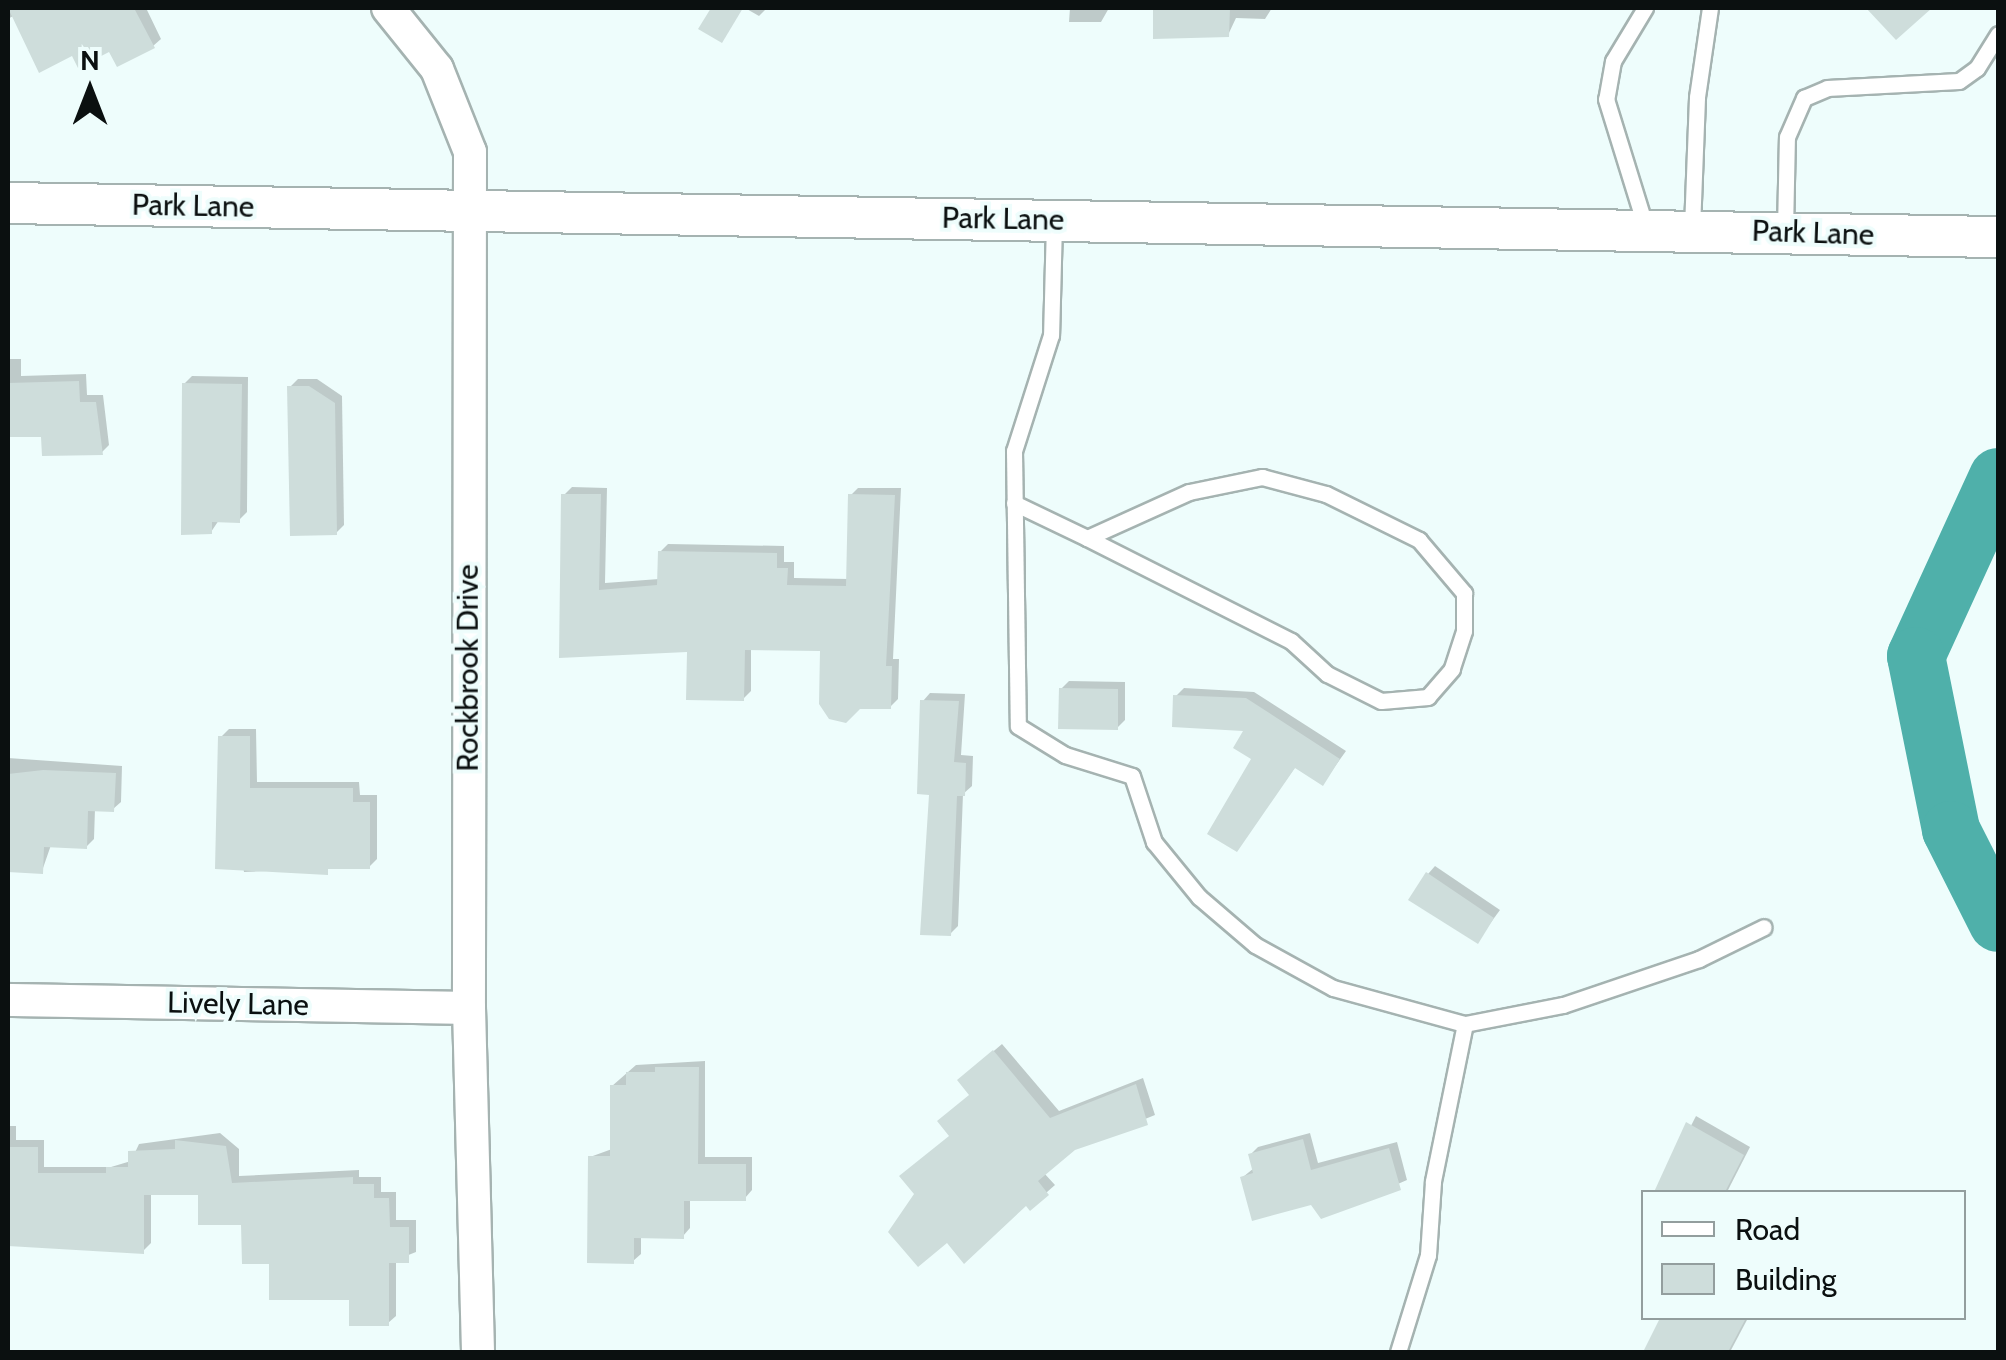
<!DOCTYPE html>
<html>
<head>
<meta charset="utf-8">
<style>
	body { margin:0 }
	#map { position:relative; width:2006px; height:1360px; overflow:hidden; background:#eefdfc; font-family:Cabin,sans-serif }
	div>[style] { position:absolute }
	[style*='--x'] { left:calc(var(--x)*1px); top:calc(var(--y)*1px); width:calc(var(--w)*1px); rotate:calc(var(--a)*1deg) }
	.shadow>* { inset:0; background:#0003 }
	.river>* { height:58px; margin:-29px; padding:0 29px; transform-origin:29px; border-radius:29px; background:#4fb0aa }
	.building>* { inset:0; background:#cedddb }
	.roads { filter:drop-shadow(2px 0 #a5b3b1) drop-shadow(-2px 0 #a5b3b1) drop-shadow(0 2px #a5b3b1) drop-shadow(0 -2px #a5b3b1) }
	.service>* { height:15px; margin:-7.5px; padding:0 7.5px; transform-origin:7.5px; border-radius:7.5px; background:#fff }
	.minor>* { height:32px; margin:-16px; padding:0 16px; transform-origin:16px; border-radius:16px; background:#fff }
	.tertiary>* { height:40px; margin:-20px; padding:0 20px; transform-origin:20px; border-radius:20px; background:#fff }
	span { translate:-50% -50%; white-space:nowrap; text-align:center; line-height:1.15; -webkit-text-stroke:8px #eefdfc; paint-order:stroke }
	.street-label { font-size:30px; color:#0b1010 }
	.frame { position:absolute; inset:0; border:10px solid #0b1010; pointer-events:none }
	.legend { position:absolute; left:1641px; top:1190px; width:325px; height:130px; box-sizing:border-box; background:#eefdfc; border:2px solid #939e9e; margin:0; padding:12px 18px; list-style:none; font-size:30px; color:#0b1010 }
	.legend li { display:flex; align-items:center; gap:20px; height:50px }
	.legend b { width:50px; border:2px solid #939e9e }
	.north { position:absolute; left:40px; top:40px; width:100px; height:100px; -webkit-text-stroke:8px #eefdfc; paint-order:stroke; rotate:0deg; font-size:28px; font-weight:700; line-height:40px; text-align:center; color:#0b1010 }
	.north::after { content:''; display:block; margin:auto; width:35px; height:45px; background:#0b1010; clip-path:polygon(50% 0,100% 100%,50% 72%,0 100%) }
</style>
</head>
<body>
<div id="map">
	<div class="shadow">
		<i style="clip-path:polygon(8px 8px,152px 8px,147px 10px,161px 39px,153px 46px,73px 53px,13px 16px,8px 19px)"></i>
		<i style="clip-path:polygon(745px 8px,767px 8px,759px 16px)"></i>
		<i style="clip-path:polygon(1070px 8px,1272px 8px,1265px 19px,1236px 18px,1228px 35px,1156px 8px,1109px 8px,1101px 22px,1069px 22px)"></i>
		<i style="clip-path:polygon(8px 359px,21px 359px,21px 376px,86px 374px,87px 395px,103px 395px,109px 445px,102px 452px,44px 434px,8px 435px)"></i>
		<i style="clip-path:polygon(192px 376px,248px 377px,247px 512px,239px 520px,219px 520px,211px 532px,184px 384px)"></i>
		<i style="clip-path:polygon(298px 379px,317px 379px,342px 396px,344px 525px,336px 533px,290px 387px)"></i>
		<i style="clip-path:polygon(572px 487px,607px 488px,605px 583px,659px 579px,660px 552px,668px 544px,784px 546px,784px 562px,794px 562px,794px 578px,849px 579px,850px 496px,858px 488px,901px 488px,893px 659px,899px 659px,898px 699px,890px 707px,823px 649px,751px 647px,751px 691px,743px 699px,690px 650px,562px 655px,564px 495px)"></i>
		<i style="clip-path:polygon(1069px 681px,1125px 682px,1125px 720px,1117px 728px,1061px 689px)"></i>
		<i style="clip-path:polygon(1184px 688px,1254px 692px,1346px 751px,1323px 783px,1296px 766px,1237px 849px,1254px 758px,1247px 729px,1176px 696px)"></i>
		<i style="clip-path:polygon(930px 693px,965px 694px,961px 755px,973px 756px,972px 786px,963px 794px,958px 926px,950px 934px,923px 701px)"></i>
		<i style="clip-path:polygon(229px 729px,256px 729px,257px 782px,359px 782px,360px 795px,377px 795px,377px 859px,369px 867px,244px 872px,221px 737px)"></i>
		<i style="clip-path:polygon(8px 758px,122px 766px,121px 802px,113px 809px,95px 809px,94px 839px,86px 847px,51px 845px,42px 871px,8px 870px)"></i>
		<i style="clip-path:polygon(1435px 866px,1500px 910px,1478px 940px,1428px 874px)"></i>
		<i style="clip-path:polygon(1002px 1044px,1059px 1111px,1143px 1078px,1155px 1115px,1073px 1148px,1044px 1173px,1055px 1185px,1030px 1207px,952px 1135px,972px 1094px,968px 1073px)"></i>
		<i style="clip-path:polygon(705px 1061px,705px 1157px,752px 1157px,752px 1190px,745px 1198px,690px 1198px,690px 1228px,683px 1236px,641px 1236px,641px 1254px,633px 1261px,590px 1157px,612px 1149px,612px 1086px,636px 1065px)"></i>
		<i style="clip-path:polygon(1696px 1116px,1750px 1147px,1727px 1192px,1657px 1192px)"></i>
		<i style="clip-path:polygon(8px 1126px,16px 1126px,16px 1140px,44px 1140px,44px 1167px,111px 1167px,131px 1161px,139px 1144px,220px 1133px,239px 1149px,239px 1176px,359px 1170px,359px 1177px,381px 1177px,381px 1192px,396px 1192px,396px 1220px,416px 1220px,416px 1252px,396px 1260px,396px 1316px,388px 1323px,352px 1297px,272px 1261px,244px 1222px,200px 1192px,151px 1192px,151px 1243px,143px 1251px,94px 1251px,94px 1243px,8px 1243px)"></i>
		<i style="clip-path:polygon(1310px 1133px,1318px 1163px,1397px 1142px,1407px 1180px,1322px 1217px,1313px 1202px,1243px 1177px,1254px 1168px,1250px 1155px,1258px 1147px)"></i>
		<i style="clip-path:polygon(1663px 1318px,1748px 1318px,1730px 1352px,1646px 1352px)"></i>
	</div>
	<div class="river">
		<i style="--x:1998;--y:477;--w:197;--a:114.6"></i>
		<i style="--x:1916;--y:656;--w:177;--a:78.6"></i>
		<i style="--x:1951;--y:830;--w:104;--a:63.2"></i>
	</div>
	<div class="building">
		<i style="clip-path:polygon(8px 8px,134px 8px,155px 48px,117px 67px,109px 52px,78px 68px,72px 56px,39px 73px)"></i>
		<i style="clip-path:polygon(711px 8px,743px 8px,722px 43px,698px 29px)"></i>
		<i style="clip-path:polygon(1153px 8px,1230px 8px,1229px 37px,1153px 39px)"></i>
		<i style="clip-path:polygon(1866px 8px,1932px 8px,1896px 40px)"></i>
		<i style="clip-path:polygon(79px 381px,80px 402px,96px 402px,103px 455px,42px 456px,41px 437px,8px 437px,8px 383px)"></i>
		<i style="clip-path:polygon(182px 383px,242px 384px,240px 523px,212px 522px,212px 534px,181px 535px)"></i>
		<i style="clip-path:polygon(287px 386px,309px 386px,335px 403px,337px 535px,290px 536px)"></i>
		<i style="clip-path:polygon(561px 494px,601px 494px,599px 590px,657px 585px,658px 551px,777px 553px,777px 568px,788px 568px,787px 585px,846px 586px,848px 494px,895px 495px,886px 666px,892px 666px,891px 709px,860px 709px,846px 723px,829px 719px,819px 704px,820px 651px,745px 650px,744px 701px,686px 700px,687px 652px,559px 658px)"></i>
		<i style="clip-path:polygon(1059px 688px,1118px 689px,1118px 730px,1058px 729px)"></i>
		<i style="clip-path:polygon(1173px 695px,1246px 698px,1340px 759px,1323px 786px,1295px 768px,1237px 852px,1207px 834px,1251px 759px,1233px 748px,1243px 731px,1172px 727px)"></i>
		<i style="clip-path:polygon(920px 700px,959px 701px,954px 762px,966px 763px,965px 796px,957px 796px,951px 936px,920px 935px,929px 795px,917px 794px)"></i>
		<i style="clip-path:polygon(218px 736px,250px 736px,250px 788px,353px 788px,353px 802px,370px 802px,370px 869px,328px 869px,328px 875px,215px 869px)"></i>
		<i style="clip-path:polygon(43px 770px,116px 773px,114px 812px,88px 811px,87px 849px,44px 847px,43px 874px,8px 872px,8px 774px)"></i>
		<i style="clip-path:polygon(1426px 872px,1494px 918px,1478px 944px,1408px 900px)"></i>
		<i style="clip-path:polygon(993px 1050px,1050px 1118px,1136px 1084px,1148px 1125px,1075px 1150px,1038px 1181px,1049px 1195px,1030px 1211px,1026px 1206px,964px 1264px,947px 1243px,918px 1267px,888px 1232px,914px 1194px,899px 1176px,949px 1136px,937px 1121px,969px 1095px,957px 1080px)"></i>
		<i style="clip-path:polygon(655px 1067px,699px 1067px,698px 1164px,746px 1164px,746px 1201px,684px 1201px,684px 1239px,634px 1238px,634px 1264px,587px 1263px,588px 1156px,610px 1156px,610px 1085px,626px 1085px,626px 1072px,655px 1072px)"></i>
		<i style="clip-path:polygon(1686px 1122px,1744px 1155px,1725px 1192px,1654px 1192px)"></i>
		<i style="clip-path:polygon(1303px 1139px,1311px 1170px,1389px 1148px,1401px 1190px,1321px 1219px,1311px 1205px,1252px 1221px,1240px 1177px,1253px 1173px,1248px 1154px)"></i>
		<i style="clip-path:polygon(175px 1140px,226px 1146px,232px 1183px,353px 1177px,353px 1184px,374px 1184px,374px 1198px,389px 1198px,390px 1227px,409px 1227px,409px 1263px,389px 1263px,389px 1326px,349px 1326px,349px 1300px,269px 1300px,269px 1264px,242px 1264px,241px 1225px,198px 1225px,198px 1195px,144px 1195px,144px 1254px,8px 1246px,8px 1147px,38px 1147px,38px 1173px,106px 1173px,106px 1167px,128px 1167px,128px 1151px,175px 1149px)"></i>
		<i style="clip-path:polygon(1660px 1318px,1746px 1318px,1728px 1352px,1643px 1352px)"></i>
	</div>
	<div class="roads">
		<div class="service">
			<i style="--x:1645;--y:8;--w:62;--a:121.1"></i>
			<i style="--x:1613;--y:61;--w:39;--a:100"></i>
			<i style="--x:1606;--y:99;--w:135;--a:72.8"></i>
			<i style="--x:1054;--y:223;--w:112;--a:91.5"></i>
			<i style="--x:1051;--y:335;--w:122;--a:107.7"></i>
			<i style="--x:1014;--y:451;--w:275;--a:89.2"></i>
			<i style="--x:1018;--y:726;--w:55;--a:31.7"></i>
			<i style="--x:1065;--y:755;--w:70;--a:17.4"></i>
			<i style="--x:1132;--y:776;--w:70;--a:71.6"></i>
			<i style="--x:1154;--y:842;--w:71;--a:50.7"></i>
			<i style="--x:1199;--y:897;--w:74;--a:40.6"></i>
			<i style="--x:1255;--y:945;--w:89;--a:28.9"></i>
			<i style="--x:1333;--y:988;--w:137;--a:15.3"></i>
			<i style="--x:1465;--y:1024;--w:100;--a:-11"></i>
			<i style="--x:1563;--y:1005;--w:144;--a:-18.7"></i>
			<i style="--x:1699;--y:959;--w:72;--a:-26.2"></i>
			<i style="--x:1692;--y:228;--w:131;--a:-87.8"></i>
			<i style="--x:1697;--y:97;--w:90;--a:-81.7"></i>
			<i style="--x:1785;--y:230;--w:93;--a:-88.8"></i>
			<i style="--x:1787;--y:137;--w:43;--a:-66.4"></i>
			<i style="--x:1804;--y:98;--w:25;--a:-23"></i>
			<i style="--x:1827;--y:88;--w:132;--a:-3"></i>
			<i style="--x:1959;--y:81;--w:22;--a:-36"></i>
			<i style="--x:1977;--y:68;--w:40;--a:-58"></i>
			<i style="--x:1014;--y:503;--w:81;--a:25.6"></i>
			<i style="--x:1087;--y:538;--w:112;--a:-24.3"></i>
			<i style="--x:1189;--y:492;--w:75;--a:-11.6"></i>
			<i style="--x:1262;--y:477;--w:66;--a:14.9"></i>
			<i style="--x:1326;--y:494;--w:104;--a:26.3"></i>
			<i style="--x:1419;--y:540;--w:70;--a:49.7"></i>
			<i style="--x:1464;--y:593;--w:38;--a:90"></i>
			<i style="--x:1464;--y:631;--w:40;--a:108"></i>
			<i style="--x:1452;--y:669;--w:37;--a:131"></i>
			<i style="--x:1428;--y:697;--w:47;--a:175.1"></i>
			<i style="--x:1381;--y:701;--w:60;--a:-153.4"></i>
			<i style="--x:1327;--y:674;--w:49;--a:-137.5"></i>
			<i style="--x:1291;--y:641;--w:229;--a:-153.2"></i>
			<i style="--x:1398;--y:1352;--w:102;--a:-72.8"></i>
			<i style="--x:1428;--y:1255;--w:74;--a:-86.1"></i>
			<i style="--x:1433;--y:1181;--w:160;--a:-78.5"></i>
		</div>
		<div class="minor">
			<i style="--x:388;--y:8;--w:78;--a:51.2"></i>
			<i style="--x:437;--y:69;--w:89;--a:68.3"></i>
			<i style="--x:470;--y:152;--w:856;--a:90.07"></i>
			<i style="--x:469;--y:1008;--w:344;--a:88.5"></i>
			<i style="--x:8;--y:1000;--w:461;--a:1"></i>
		</div>
		<div class="tertiary">
			<i style="--x:8;--y:203;--w:1990;--a:0.98"></i>
		</div>
	</div>
	<div class="street-label">
		<span style="left:193px;top:206px;rotate:1deg">Park Lane</span>
		<span style="left:1003px;top:219px;rotate:1deg">Park Lane</span>
		<span style="left:1813px;top:233px;rotate:2deg">Park Lane</span>
		<span style="left:468px;top:668px;rotate:-90deg">Rockbrook Drive</span>
		<span style="left:238px;top:1004px;rotate:1deg">Lively Lane</span>
	</div>
	<div class="frame"></div>
	<ul class="legend">
	<li><b style="height:12px;background:#fff"></b>Road</li>
	<li><b style="height:28px;background:#cedddb"></b>Building</li>
	</ul>
	<div class="north">N</div>
</div>
</body>
</html>
